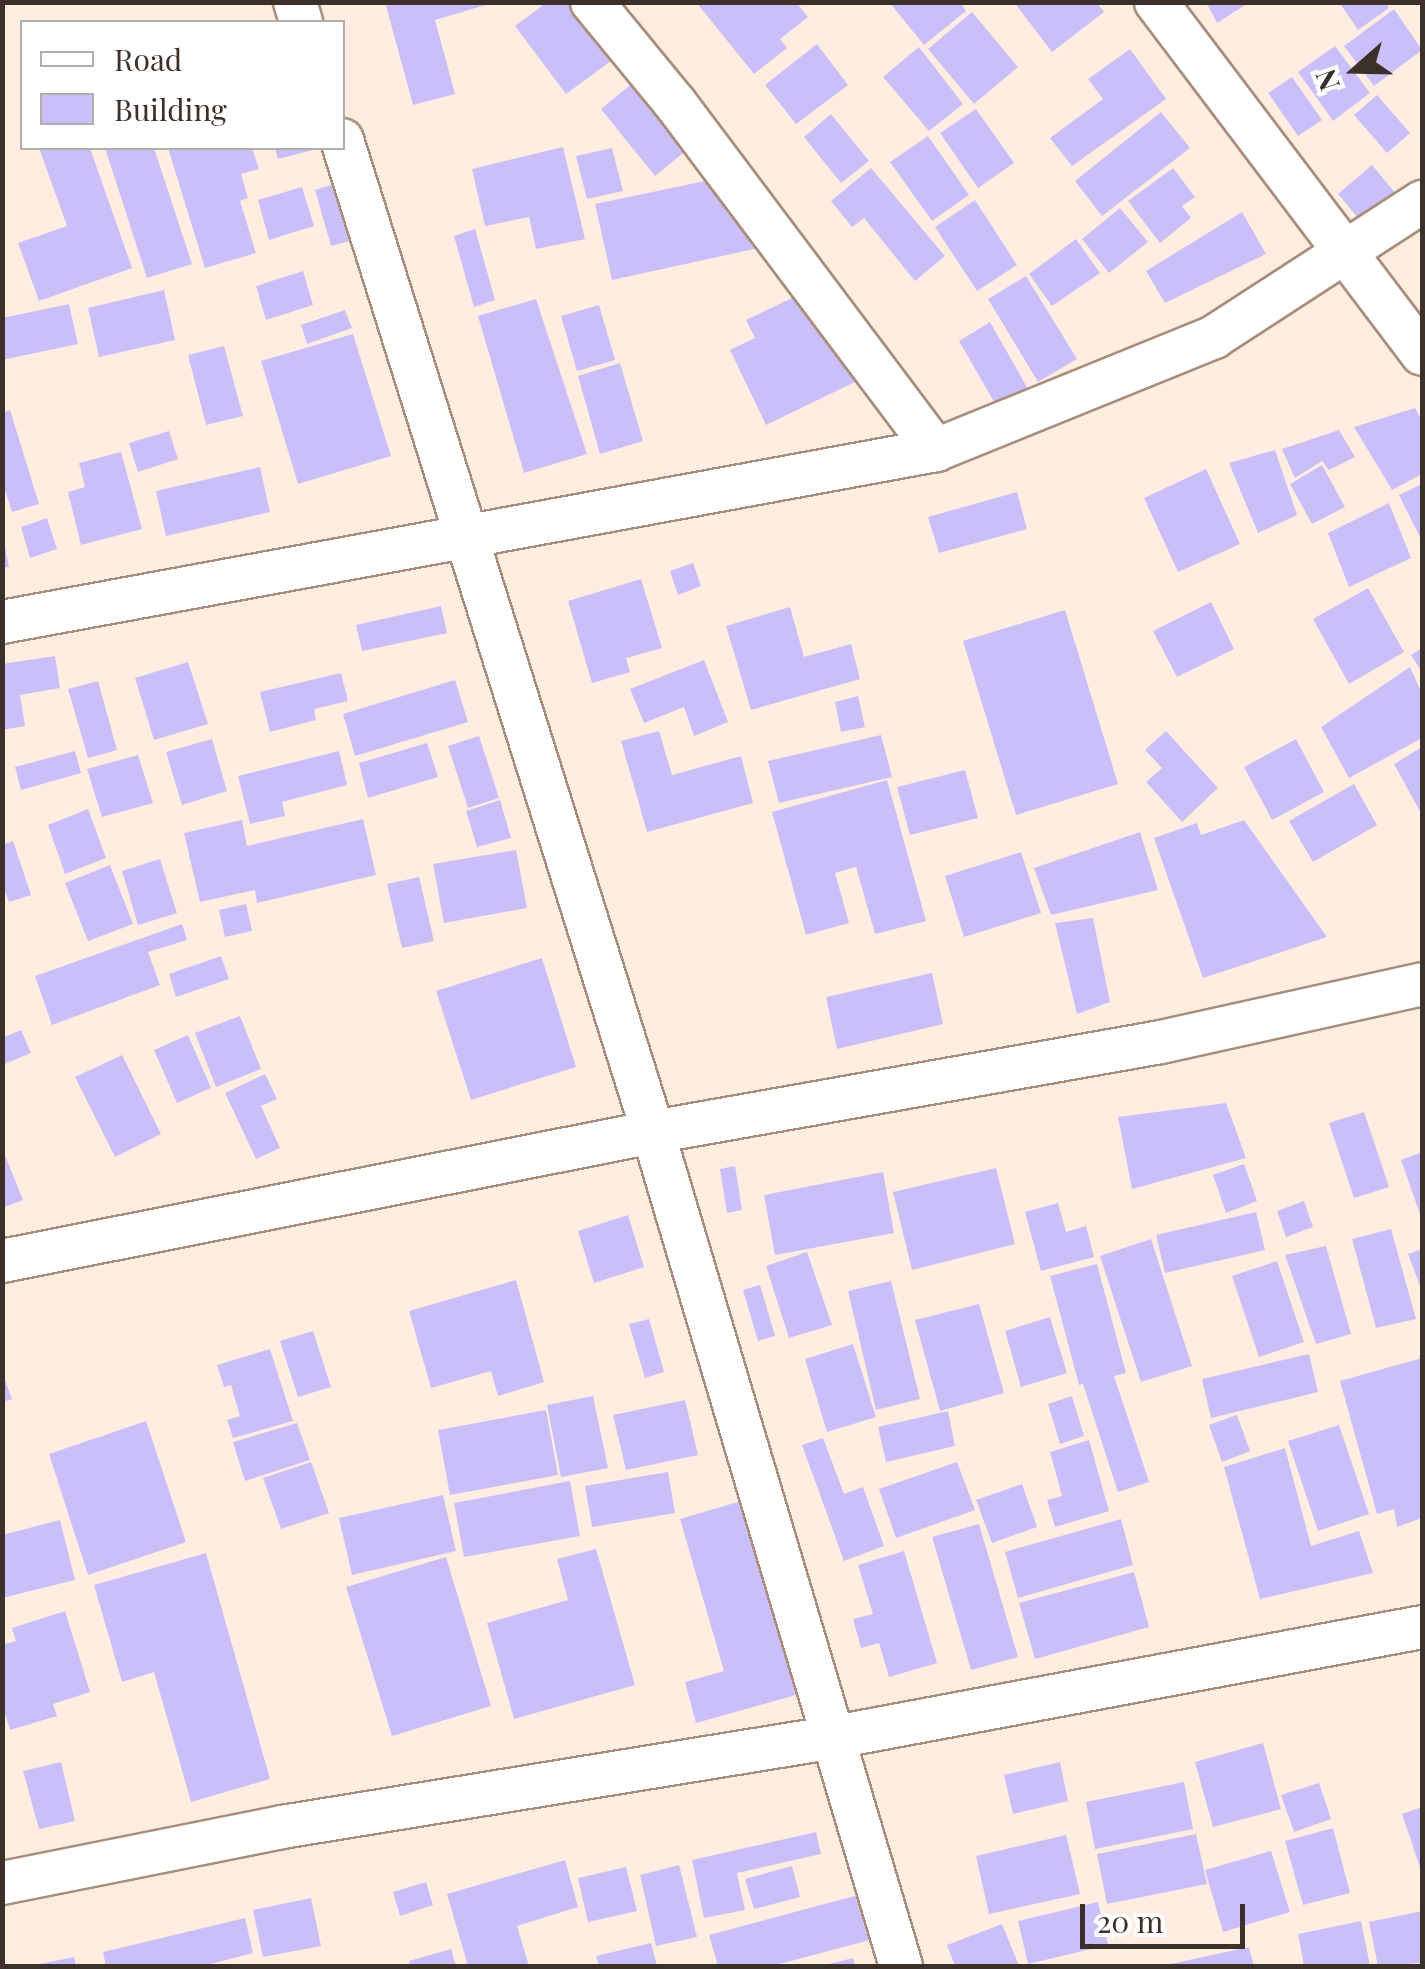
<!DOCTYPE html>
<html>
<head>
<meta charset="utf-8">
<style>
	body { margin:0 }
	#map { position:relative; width:1425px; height:1969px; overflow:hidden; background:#ffede2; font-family:"Playfair Display",serif }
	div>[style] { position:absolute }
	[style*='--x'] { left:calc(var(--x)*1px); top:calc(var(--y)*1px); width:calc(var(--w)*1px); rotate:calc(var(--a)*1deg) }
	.building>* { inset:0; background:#cabff9 }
	.roads { filter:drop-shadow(2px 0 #a88d7c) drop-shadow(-2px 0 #a88d7c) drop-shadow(0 2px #a88d7c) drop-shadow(0 -2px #a88d7c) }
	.street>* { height:42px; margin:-21px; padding:0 21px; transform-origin:21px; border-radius:21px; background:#fff }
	span { translate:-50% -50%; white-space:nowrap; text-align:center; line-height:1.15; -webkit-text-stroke:9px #fff; paint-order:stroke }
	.frame { position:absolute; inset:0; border:5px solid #3c312a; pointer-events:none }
	.legend { position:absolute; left:20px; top:20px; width:325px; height:130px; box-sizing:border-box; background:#fff; border:2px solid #b1adaa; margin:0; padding:12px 18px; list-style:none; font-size:30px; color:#3c312a }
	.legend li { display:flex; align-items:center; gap:20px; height:50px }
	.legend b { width:50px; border:2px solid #b1adaa }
	.north { position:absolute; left:1305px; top:20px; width:100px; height:100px; -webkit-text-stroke:8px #fff; paint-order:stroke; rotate:250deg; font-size:28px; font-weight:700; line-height:40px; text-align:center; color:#3c312a }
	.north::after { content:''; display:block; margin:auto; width:35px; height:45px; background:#3c312a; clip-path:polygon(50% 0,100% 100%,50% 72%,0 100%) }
	.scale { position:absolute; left:1080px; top:1904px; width:165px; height:45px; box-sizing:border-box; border:5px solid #3c312a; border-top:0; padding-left:12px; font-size:30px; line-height:35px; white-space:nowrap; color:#3c312a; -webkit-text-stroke:8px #fff; paint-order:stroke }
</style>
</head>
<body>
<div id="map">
	<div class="building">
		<i style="clip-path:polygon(385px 2px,496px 2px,435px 20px,455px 94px,413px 105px)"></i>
		<i style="clip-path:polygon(547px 2px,568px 2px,611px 61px,566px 94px,515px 26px)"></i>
		<i style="clip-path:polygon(696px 2px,796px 2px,808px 17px,780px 39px,787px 48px,754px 74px)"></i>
		<i style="clip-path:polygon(889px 2px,960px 2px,966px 11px,924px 45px)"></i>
		<i style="clip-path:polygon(1014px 2px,1096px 2px,1104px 12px,1052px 52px)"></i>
		<i style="clip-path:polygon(1206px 2px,1250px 2px,1217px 23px)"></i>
		<i style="clip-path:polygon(1339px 2px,1386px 2px,1389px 8px,1358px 30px)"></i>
		<i style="clip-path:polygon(1394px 9px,1422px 50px,1374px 86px,1344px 46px)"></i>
		<i style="clip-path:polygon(972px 12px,1018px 67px,974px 104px,928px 49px)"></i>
		<i style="clip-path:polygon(817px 44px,848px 85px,796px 124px,765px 85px)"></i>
		<i style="clip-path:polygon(1335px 46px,1370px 93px,1333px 121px,1298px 72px)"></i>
		<i style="clip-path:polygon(919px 47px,963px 104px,929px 131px,883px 77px)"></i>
		<i style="clip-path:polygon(1130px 49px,1166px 99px,1072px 166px,1050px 138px,1103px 99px,1088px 79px)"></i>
		<i style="clip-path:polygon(1292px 77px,1322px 120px,1298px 136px,1268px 93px)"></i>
		<i style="clip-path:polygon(634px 82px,688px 149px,655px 176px,601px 109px)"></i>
		<i style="clip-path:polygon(1377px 95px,1410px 133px,1387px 153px,1354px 115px)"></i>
		<i style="clip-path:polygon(976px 109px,1014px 163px,978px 188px,940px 133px)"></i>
		<i style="clip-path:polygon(1161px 112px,1190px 148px,1102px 216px,1075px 181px)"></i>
		<i style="clip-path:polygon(831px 114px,869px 161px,841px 183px,804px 137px)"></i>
		<i style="clip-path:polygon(928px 136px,969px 195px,932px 221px,890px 162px)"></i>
		<i style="clip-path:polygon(563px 147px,585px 239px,536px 249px,529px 217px,485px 226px,472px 169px)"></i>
		<i style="clip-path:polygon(39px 148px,90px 148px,132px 268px,39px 301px,18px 243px,67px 226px)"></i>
		<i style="clip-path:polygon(105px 148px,154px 148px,192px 264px,147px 278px)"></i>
		<i style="clip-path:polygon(168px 148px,252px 148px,259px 169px,241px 174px,248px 198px,240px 201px,256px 253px,205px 268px)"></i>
		<i style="clip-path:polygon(275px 148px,317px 148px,317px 149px,278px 159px)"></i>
		<i style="clip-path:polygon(612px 148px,623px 191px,587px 199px,576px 156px)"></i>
		<i style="clip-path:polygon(1372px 165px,1397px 195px,1363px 224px,1338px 194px)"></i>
		<i style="clip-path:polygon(871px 168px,945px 256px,915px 281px,864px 218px,852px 227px,831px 201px)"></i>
		<i style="clip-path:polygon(1173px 168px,1195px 197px,1182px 206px,1191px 218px,1160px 243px,1128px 201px)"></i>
		<i style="clip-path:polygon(710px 180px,768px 246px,612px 280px,595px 204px)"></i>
		<i style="clip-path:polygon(343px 181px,360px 238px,331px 246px,315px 190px)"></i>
		<i style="clip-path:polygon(302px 187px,314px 226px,269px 240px,258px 200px)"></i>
		<i style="clip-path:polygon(975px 200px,1017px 265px,977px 291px,935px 227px)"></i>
		<i style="clip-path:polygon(1120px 208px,1148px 242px,1109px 273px,1082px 239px)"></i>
		<i style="clip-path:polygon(1242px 212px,1266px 254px,1165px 303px,1146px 271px)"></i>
		<i style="clip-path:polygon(475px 229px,495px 300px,474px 307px,454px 236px)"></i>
		<i style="clip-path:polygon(1076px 239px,1100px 273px,1052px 306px,1029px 274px)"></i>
		<i style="clip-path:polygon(303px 271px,313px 305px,266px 320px,256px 286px)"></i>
		<i style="clip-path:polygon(1026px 276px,1077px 359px,1038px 382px,988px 299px)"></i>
		<i style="clip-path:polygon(811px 289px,855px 382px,766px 425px,730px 350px,755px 338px,746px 320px)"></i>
		<i style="clip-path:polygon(164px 290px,175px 340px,99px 357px,88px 308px)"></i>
		<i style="clip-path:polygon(536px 299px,587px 454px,524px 473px,478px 316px)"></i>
		<i style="clip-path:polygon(69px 304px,78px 344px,2px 360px,2px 318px)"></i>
		<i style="clip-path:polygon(599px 305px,615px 360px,577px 371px,561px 316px)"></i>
		<i style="clip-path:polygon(345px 310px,352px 328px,307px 344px,301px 325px)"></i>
		<i style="clip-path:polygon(990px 322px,1028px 389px,997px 407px,959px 341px)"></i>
		<i style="clip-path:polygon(353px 334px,391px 456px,298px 484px,261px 361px)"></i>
		<i style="clip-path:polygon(224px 346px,243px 416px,206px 425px,188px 355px)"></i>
		<i style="clip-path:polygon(620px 363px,643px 441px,600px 454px,578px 376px)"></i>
		<i style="clip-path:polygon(1415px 408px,1422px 421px,1422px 474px,1392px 490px,1354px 427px)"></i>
		<i style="clip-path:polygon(10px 410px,39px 504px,12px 512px,2px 481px,2px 413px)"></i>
		<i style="clip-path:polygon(1339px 430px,1355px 457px,1329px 470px,1322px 461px,1295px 478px,1282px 449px)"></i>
		<i style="clip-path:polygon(169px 431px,178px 459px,138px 472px,129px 443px)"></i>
		<i style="clip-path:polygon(1275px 450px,1297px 515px,1258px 533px,1229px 463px)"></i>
		<i style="clip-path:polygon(121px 452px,142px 529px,81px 545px,68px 492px,85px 487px,79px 463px)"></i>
		<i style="clip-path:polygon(1322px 465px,1345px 507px,1312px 524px,1290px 484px)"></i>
		<i style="clip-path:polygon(260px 467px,270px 512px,166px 536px,156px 491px)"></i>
		<i style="clip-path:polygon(1206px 469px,1240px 544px,1178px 572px,1144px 498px)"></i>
		<i style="clip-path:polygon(1422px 484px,1422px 541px,1399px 495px)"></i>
		<i style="clip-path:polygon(1017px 492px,1027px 529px,939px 553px,928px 517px)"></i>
		<i style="clip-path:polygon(1389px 503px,1411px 558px,1349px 587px,1328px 533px)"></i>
		<i style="clip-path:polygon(47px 518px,57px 549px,30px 558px,21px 527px)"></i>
		<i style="clip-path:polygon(4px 543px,9px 567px,2px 568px,2px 544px)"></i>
		<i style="clip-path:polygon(693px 563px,701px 586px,678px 595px,670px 571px)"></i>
		<i style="clip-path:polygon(641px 579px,662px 648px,626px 658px,630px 672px,592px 683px,568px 601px)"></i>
		<i style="clip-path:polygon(1368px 588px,1404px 652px,1349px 684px,1313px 619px)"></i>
		<i style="clip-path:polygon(1211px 602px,1234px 649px,1177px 677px,1153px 631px)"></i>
		<i style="clip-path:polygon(441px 606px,447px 633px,362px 651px,356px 625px)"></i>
		<i style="clip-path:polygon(790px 607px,804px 657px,851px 644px,860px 679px,751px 710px,726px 626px)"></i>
		<i style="clip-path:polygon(1065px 610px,1118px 784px,1016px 815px,963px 641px)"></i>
		<i style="clip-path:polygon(1422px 648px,1422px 672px,1411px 655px)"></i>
		<i style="clip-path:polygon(55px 656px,60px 688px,20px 695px,25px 726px,2px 730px,2px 664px)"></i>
		<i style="clip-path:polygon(704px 660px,728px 722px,694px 736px,684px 707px,644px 723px,630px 689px)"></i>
		<i style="clip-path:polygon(188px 662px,208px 724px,154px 740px,135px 678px)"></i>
		<i style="clip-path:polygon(1410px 667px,1422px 694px,1422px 738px,1349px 778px,1321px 727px)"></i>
		<i style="clip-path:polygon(341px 673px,348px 701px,314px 709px,316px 720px,270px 732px,260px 692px)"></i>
		<i style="clip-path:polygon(455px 680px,468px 722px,355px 756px,343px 714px)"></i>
		<i style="clip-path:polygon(98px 681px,117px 750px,88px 758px,68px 689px)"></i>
		<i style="clip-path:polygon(858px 696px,865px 727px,841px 732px,835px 702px)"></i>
		<i style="clip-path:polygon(659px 731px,672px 775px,741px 756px,753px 803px,647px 832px,621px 741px)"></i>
		<i style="clip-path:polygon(1166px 731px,1218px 788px,1182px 822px,1146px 782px,1162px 768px,1145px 750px)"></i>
		<i style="clip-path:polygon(881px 735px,892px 777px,779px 803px,768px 761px)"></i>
		<i style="clip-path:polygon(479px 736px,499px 798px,468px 808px,448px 746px)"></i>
		<i style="clip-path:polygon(212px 739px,227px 791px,182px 805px,166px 752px)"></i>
		<i style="clip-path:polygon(1296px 739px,1324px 792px,1272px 820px,1244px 767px)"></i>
		<i style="clip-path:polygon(427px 743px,438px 777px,368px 798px,359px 763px)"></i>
		<i style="clip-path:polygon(1422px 747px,1422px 815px,1394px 764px)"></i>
		<i style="clip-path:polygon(75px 751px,81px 773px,21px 790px,15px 767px)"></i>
		<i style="clip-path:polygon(339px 751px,347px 785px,282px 802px,285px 816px,250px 824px,238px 776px)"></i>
		<i style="clip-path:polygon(138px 755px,153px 803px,102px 817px,87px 769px)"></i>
		<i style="clip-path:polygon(965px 770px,978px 818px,910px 835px,897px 787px)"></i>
		<i style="clip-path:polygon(887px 780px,926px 921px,875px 934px,856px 867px,835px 873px,849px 923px,806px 935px,772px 812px)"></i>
		<i style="clip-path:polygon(1354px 784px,1377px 825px,1313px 862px,1289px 821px)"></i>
		<i style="clip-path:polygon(500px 800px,511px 838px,477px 847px,466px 811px)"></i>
		<i style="clip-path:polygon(88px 809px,106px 858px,65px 874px,48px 825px)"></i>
		<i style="clip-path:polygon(363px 819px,376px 875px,257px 903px,255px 890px,200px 902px,184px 833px,242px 820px,247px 846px)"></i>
		<i style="clip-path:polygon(1244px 820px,1327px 937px,1203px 978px,1154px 838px,1197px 823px,1201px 835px)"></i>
		<i style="clip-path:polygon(1140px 832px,1158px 890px,1051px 915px,1034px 868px)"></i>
		<i style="clip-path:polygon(13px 841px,31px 895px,9px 902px,2px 883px,2px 845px)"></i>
		<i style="clip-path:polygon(516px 850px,527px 908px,444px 923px,433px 864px)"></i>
		<i style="clip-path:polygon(1021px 852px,1041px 913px,964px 937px,945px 876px)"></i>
		<i style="clip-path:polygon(160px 859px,177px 913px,138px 925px,122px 871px)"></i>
		<i style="clip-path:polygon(110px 865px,133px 924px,88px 941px,65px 883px)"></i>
		<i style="clip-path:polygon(419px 877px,434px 941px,402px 948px,387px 884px)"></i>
		<i style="clip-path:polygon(246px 904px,252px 931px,225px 937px,219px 910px)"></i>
		<i style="clip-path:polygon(1093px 918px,1110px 1002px,1077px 1014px,1055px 923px)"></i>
		<i style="clip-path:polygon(182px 924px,187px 940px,148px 952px,160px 985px,52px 1025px,35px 976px)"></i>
		<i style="clip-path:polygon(221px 956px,229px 979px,176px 997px,169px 974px)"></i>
		<i style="clip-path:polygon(542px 958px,576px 1067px,471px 1100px,436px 991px)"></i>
		<i style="clip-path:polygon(932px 973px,943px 1024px,837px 1049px,826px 997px)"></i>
		<i style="clip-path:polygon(240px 1016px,261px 1069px,216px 1087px,195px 1033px)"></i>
		<i style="clip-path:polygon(21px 1030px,31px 1053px,2px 1065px,2px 1038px)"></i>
		<i style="clip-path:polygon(188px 1035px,211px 1088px,177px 1103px,154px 1050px)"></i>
		<i style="clip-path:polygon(122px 1055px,161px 1134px,115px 1157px,75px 1077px)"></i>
		<i style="clip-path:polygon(265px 1074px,277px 1099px,261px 1106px,280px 1148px,256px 1159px,225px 1093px)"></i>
		<i style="clip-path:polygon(1226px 1103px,1246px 1158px,1132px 1189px,1118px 1117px)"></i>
		<i style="clip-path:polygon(1364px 1112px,1389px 1187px,1354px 1198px,1329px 1123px)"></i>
		<i style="clip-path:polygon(2px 1148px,23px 1200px,2px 1208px)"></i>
		<i style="clip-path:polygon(1422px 1152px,1422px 1220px,1401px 1160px)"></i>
		<i style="clip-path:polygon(1244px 1164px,1257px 1201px,1226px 1213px,1213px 1175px)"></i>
		<i style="clip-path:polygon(735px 1166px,742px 1210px,727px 1213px,720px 1169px)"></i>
		<i style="clip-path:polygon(996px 1168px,1015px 1244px,912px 1270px,893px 1192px)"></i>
		<i style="clip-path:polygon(883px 1172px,894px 1233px,775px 1255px,764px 1195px)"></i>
		<i style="clip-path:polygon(1304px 1201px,1313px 1227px,1286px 1237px,1277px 1211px)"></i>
		<i style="clip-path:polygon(1058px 1203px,1066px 1232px,1086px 1226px,1094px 1257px,1041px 1271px,1025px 1212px)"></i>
		<i style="clip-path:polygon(1256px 1212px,1265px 1250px,1165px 1273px,1156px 1235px)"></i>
		<i style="clip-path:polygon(628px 1215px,644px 1267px,594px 1283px,578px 1231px)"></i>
		<i style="clip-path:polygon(1391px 1229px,1416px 1319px,1376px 1328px,1352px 1239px)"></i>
		<i style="clip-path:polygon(1151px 1239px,1192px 1366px,1141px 1382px,1100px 1256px)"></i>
		<i style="clip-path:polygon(1326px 1246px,1351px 1334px,1316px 1344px,1285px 1255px)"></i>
		<i style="clip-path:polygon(1422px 1249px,1422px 1291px,1408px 1254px)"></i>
		<i style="clip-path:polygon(807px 1252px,832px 1325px,789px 1338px,766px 1266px)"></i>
		<i style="clip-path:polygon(1277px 1261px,1304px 1342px,1259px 1357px,1232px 1276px)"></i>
		<i style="clip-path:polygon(1097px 1264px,1126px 1373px,1114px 1376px,1149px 1482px,1118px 1492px,1083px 1384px,1079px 1385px,1050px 1276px)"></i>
		<i style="clip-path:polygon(516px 1280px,544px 1382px,498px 1396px,491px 1371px,431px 1388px,409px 1311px)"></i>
		<i style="clip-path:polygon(891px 1281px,920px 1399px,876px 1410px,848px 1291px)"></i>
		<i style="clip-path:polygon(760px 1285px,775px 1336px,758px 1341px,743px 1290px)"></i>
		<i style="clip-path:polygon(979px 1304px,1004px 1393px,940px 1411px,915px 1320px)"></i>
		<i style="clip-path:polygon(1050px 1317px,1067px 1373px,1021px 1387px,1005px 1331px)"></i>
		<i style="clip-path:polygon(649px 1319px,664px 1372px,645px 1378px,629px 1324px)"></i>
		<i style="clip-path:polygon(313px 1331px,331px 1387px,298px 1397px,280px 1341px)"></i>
		<i style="clip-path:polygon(853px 1344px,876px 1417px,827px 1432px,805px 1359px)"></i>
		<i style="clip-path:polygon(270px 1349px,293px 1421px,233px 1438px,227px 1420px,240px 1416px,231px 1385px,224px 1387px,217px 1365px)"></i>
		<i style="clip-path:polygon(1309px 1354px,1318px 1392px,1211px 1418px,1202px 1379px)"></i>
		<i style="clip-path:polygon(1422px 1358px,1422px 1518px,1397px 1527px,1394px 1509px,1377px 1514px,1340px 1381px)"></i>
		<i style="clip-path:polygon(2px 1372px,12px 1399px,2px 1402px)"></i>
		<i style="clip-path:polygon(593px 1396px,608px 1468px,561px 1477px,547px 1405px)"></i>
		<i style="clip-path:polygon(1072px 1396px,1084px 1436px,1060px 1444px,1048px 1404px)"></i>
		<i style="clip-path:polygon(685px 1400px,698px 1455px,626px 1470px,613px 1415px)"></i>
		<i style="clip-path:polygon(546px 1410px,558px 1475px,450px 1495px,438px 1430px)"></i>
		<i style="clip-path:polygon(948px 1411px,955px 1446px,886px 1462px,878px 1427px)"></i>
		<i style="clip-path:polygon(1237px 1415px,1250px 1451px,1222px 1462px,1209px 1425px)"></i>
		<i style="clip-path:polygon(146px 1421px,186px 1542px,88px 1575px,49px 1454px)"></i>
		<i style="clip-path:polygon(297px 1423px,310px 1460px,245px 1481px,233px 1442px)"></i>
		<i style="clip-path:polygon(1339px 1425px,1369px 1514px,1318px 1531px,1288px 1441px)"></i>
		<i style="clip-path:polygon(823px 1438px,844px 1494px,863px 1487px,884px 1546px,844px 1561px,802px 1445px)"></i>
		<i style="clip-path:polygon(1089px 1440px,1109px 1511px,1055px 1527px,1047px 1500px,1062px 1496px,1050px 1452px)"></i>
		<i style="clip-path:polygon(1285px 1448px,1311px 1546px,1359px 1531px,1373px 1573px,1260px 1599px,1224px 1467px)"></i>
		<i style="clip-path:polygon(311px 1462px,329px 1513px,281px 1529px,263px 1478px)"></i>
		<i style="clip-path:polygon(957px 1462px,975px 1510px,896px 1538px,879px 1489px)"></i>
		<i style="clip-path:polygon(668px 1472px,675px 1513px,592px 1527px,585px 1486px)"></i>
		<i style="clip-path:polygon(570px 1481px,580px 1536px,464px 1557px,454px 1503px)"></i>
		<i style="clip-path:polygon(1022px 1484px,1037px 1527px,992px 1543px,976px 1500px)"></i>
		<i style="clip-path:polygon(443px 1495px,456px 1551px,352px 1575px,339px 1518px)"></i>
		<i style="clip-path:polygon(748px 1499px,803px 1693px,696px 1723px,685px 1682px,724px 1671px,680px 1519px)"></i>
		<i style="clip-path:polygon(1121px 1519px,1133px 1565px,1018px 1598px,1005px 1552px)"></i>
		<i style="clip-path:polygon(60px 1520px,75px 1580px,2px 1598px,2px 1535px)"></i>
		<i style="clip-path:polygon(979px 1524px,1018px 1657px,971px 1670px,932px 1537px)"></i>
		<i style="clip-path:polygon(596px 1549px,635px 1685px,514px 1719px,487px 1623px,568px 1600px,557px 1559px)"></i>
		<i style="clip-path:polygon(904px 1551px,937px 1663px,889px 1677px,879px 1643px,861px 1648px,853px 1619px,873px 1614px,858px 1565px)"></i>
		<i style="clip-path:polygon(206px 1553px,270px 1779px,191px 1802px,154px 1672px,122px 1682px,94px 1585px)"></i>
		<i style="clip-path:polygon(446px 1557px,491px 1706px,392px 1736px,346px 1587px)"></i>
		<i style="clip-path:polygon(1134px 1572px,1149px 1627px,1035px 1659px,1019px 1603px)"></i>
		<i style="clip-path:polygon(65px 1611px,90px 1692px,53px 1704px,57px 1716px,10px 1730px,2px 1704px,2px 1645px,16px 1641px,12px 1628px)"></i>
		<i style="clip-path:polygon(1263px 1743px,1281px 1809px,1213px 1827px,1195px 1762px)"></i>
		<i style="clip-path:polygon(61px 1762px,75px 1821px,39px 1829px,23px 1771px)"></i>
		<i style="clip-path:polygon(1060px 1762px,1068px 1801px,1013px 1814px,1004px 1775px)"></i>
		<i style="clip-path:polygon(1184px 1782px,1193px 1829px,1095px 1849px,1086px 1802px)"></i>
		<i style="clip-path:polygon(1319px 1783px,1331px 1819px,1294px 1832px,1281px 1795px)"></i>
		<i style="clip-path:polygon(1422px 1807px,1422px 1873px,1402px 1814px)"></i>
		<i style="clip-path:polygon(1333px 1828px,1350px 1893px,1303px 1905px,1285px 1841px)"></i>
		<i style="clip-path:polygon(816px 1832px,821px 1854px,737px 1873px,745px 1910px,704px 1918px,692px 1860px)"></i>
		<i style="clip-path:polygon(1196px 1834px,1207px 1884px,1107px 1904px,1097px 1854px)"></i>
		<i style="clip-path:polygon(1066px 1835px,1080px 1894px,989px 1914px,976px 1856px)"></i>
		<i style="clip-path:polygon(1271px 1851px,1290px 1912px,1223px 1932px,1205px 1870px)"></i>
		<i style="clip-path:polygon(565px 1860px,578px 1907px,517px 1926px,529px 1966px,468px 1966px,447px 1894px)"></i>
		<i style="clip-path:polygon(679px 1865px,697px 1937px,656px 1946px,640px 1875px)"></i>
		<i style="clip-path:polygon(792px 1866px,800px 1897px,754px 1909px,745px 1879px)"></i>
		<i style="clip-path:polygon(626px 1867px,637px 1911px,588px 1922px,578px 1878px)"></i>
		<i style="clip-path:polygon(426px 1882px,433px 1905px,400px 1916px,393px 1892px)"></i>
		<i style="clip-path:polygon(858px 1895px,870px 1940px,772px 1966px,718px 1966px,709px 1935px)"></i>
		<i style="clip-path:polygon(311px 1898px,321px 1946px,263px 1957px,253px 1910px)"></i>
		<i style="clip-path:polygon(1098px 1902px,1108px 1945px,1028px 1964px,1018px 1921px)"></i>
		<i style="clip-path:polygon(1422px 1911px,1422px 1963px,1378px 1966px,1369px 1922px)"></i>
		<i style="clip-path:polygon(245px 1918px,253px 1953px,203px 1966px,106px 1966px,103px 1952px)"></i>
		<i style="clip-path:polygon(1361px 1921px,1370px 1966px,1304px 1966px,1298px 1934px)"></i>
		<i style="clip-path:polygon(1002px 1924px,1019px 1966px,955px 1966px,947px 1945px)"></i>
		<i style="clip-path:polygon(651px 1943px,657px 1966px,599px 1966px,596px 1956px)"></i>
		<i style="clip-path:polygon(1249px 1947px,1254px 1966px,1166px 1966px,1166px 1965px)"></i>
		<i style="clip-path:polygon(451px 1949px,456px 1966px,410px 1966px,409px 1961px)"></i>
		<i style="clip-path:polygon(74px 1957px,76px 1966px,35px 1966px,35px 1965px)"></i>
		<i style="clip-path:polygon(853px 1958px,855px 1966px,825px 1966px,825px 1965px)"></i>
	</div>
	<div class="roads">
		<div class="street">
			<i style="--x:295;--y:2;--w:21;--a:73"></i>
			<i style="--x:592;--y:2;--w:131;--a:50.6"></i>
			<i style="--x:675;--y:103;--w:434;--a:53.1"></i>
			<i style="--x:1156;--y:2;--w:441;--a:52.9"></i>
			<i style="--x:342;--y:140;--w:1040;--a:72.59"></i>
			<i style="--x:653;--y:1132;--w:870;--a:73.44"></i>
			<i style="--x:2;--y:622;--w:950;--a:-10.43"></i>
			<i style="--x:936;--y:450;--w:300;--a:-22.1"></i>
			<i style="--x:1214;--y:337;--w:248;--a:-33"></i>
			<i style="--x:2;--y:1261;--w:664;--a:-11.21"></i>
			<i style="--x:653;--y:1132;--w:516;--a:-10.05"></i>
			<i style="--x:1161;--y:1042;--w:267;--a:-12.5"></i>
			<i style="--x:2;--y:1883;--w:286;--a:-11.3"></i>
			<i style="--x:282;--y:1827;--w:560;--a:-9.24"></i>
			<i style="--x:835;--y:1737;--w:597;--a:-10.61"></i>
		</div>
	</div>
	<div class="frame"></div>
	<ul class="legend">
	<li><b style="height:12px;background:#fff"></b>Road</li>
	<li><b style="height:28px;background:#cabff9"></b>Building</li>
	</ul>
	<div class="north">N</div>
	<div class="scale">20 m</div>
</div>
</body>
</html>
